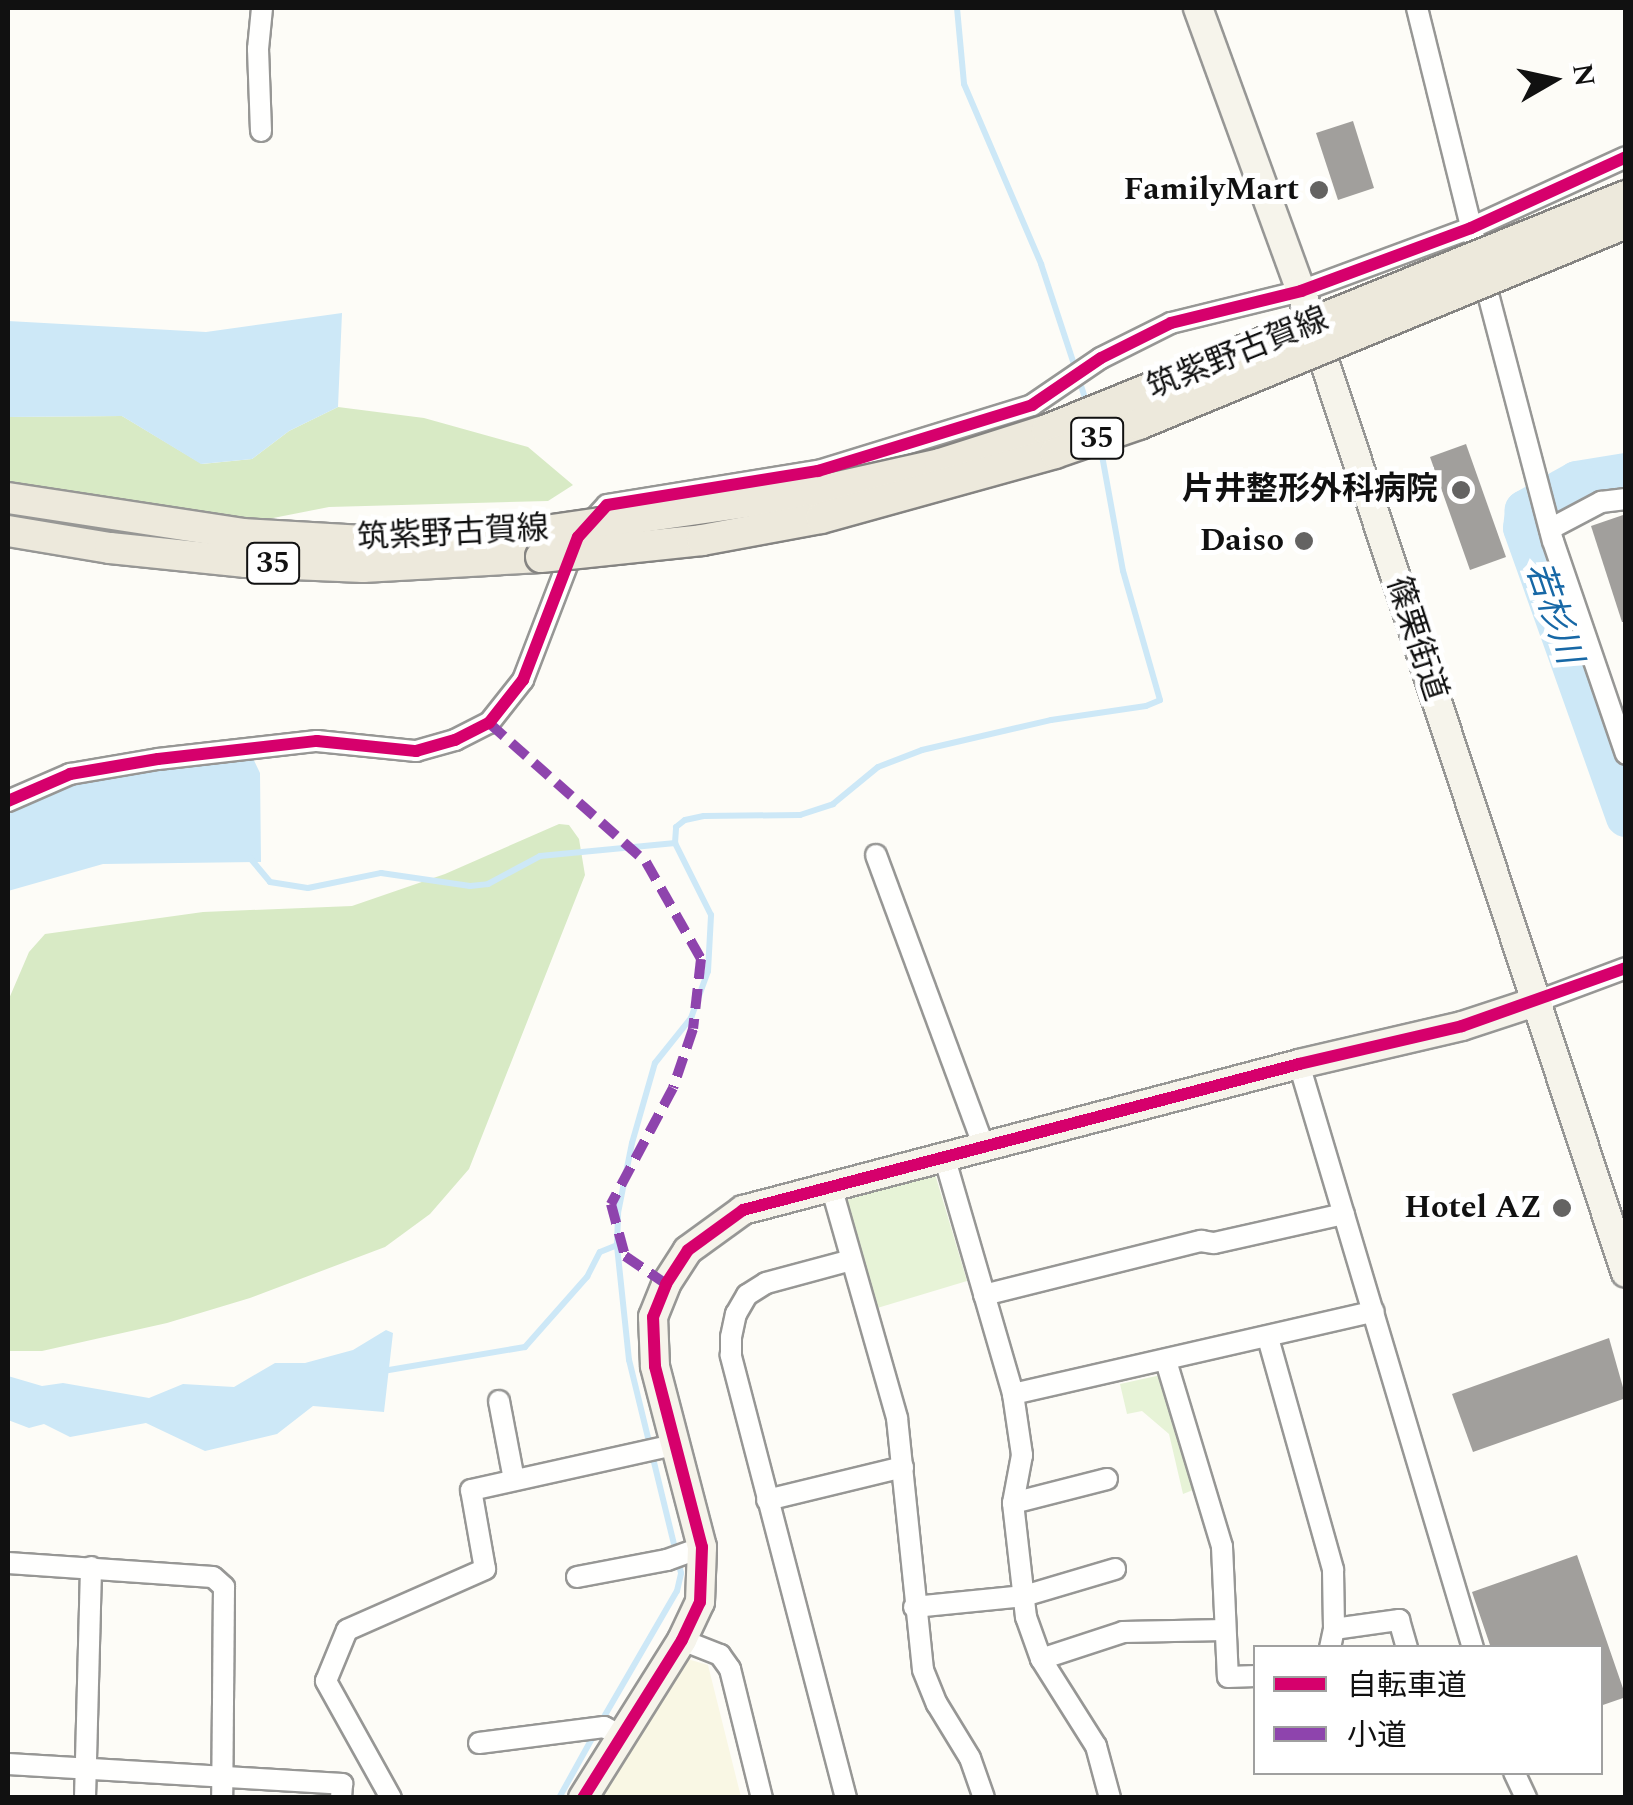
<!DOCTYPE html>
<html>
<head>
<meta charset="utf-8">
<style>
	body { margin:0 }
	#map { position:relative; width:1633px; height:1805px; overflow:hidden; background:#fdfcf7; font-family:Spectral,"Noto Sans JP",serif }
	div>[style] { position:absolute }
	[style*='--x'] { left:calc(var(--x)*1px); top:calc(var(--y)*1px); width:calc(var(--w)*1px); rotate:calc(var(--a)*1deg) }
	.farmland>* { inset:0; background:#f9f7e4 }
	.green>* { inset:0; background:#e7f3d7 }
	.forest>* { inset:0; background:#d8eac5 }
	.water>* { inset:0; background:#cde8f7 }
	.stream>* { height:6px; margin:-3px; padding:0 3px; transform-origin:3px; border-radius:3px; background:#cde8f7 }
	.river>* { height:40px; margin:-20px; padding:0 20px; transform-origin:20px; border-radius:20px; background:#cde8f7 }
	.building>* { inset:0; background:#a19f9c }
	.roads { filter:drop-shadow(2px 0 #979795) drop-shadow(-2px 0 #979795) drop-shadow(0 2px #979795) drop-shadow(0 -2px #979795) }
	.street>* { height:20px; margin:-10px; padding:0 10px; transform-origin:10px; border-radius:10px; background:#fffffe }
	.secondary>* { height:28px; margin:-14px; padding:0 14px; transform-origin:14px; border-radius:14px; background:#f6f4eb }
	.primary>* { height:30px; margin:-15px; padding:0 15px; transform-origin:15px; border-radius:15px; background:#ede9dc }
	.bridges { filter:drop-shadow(2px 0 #858482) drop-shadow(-2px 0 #858482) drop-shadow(0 2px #858482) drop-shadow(0 -2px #858482) }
	.primary-bridge>* { height:30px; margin:-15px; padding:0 15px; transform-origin:15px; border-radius:15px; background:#ede9dc }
	.quiet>* { height:10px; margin-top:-5px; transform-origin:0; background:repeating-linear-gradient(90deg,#8e44ad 0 20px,transparent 0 30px) }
	.cycleway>* { height:12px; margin:-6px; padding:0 6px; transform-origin:6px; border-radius:6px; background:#d6006c }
	.dots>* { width:28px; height:28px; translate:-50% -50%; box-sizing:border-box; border:5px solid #fff; border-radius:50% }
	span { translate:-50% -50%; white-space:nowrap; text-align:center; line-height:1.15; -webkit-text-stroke:10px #fff; paint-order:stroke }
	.shield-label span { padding:2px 8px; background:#fff; border:2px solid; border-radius:8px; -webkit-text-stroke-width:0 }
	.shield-label { font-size:30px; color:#111; font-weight:700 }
	.poi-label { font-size:32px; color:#111; font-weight:700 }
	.right { translate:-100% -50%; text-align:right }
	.street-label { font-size:32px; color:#111 }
	.water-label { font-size:35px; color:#1768a6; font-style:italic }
	.frame { position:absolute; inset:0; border:10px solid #111; pointer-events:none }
	.legend { position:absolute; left:1253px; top:1645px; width:350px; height:130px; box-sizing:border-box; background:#fff; border:2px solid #a0a0a0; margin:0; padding:12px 18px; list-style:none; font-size:30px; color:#111 }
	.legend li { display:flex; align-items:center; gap:20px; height:50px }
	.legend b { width:50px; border:2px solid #a0a0a0 }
	.north { position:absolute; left:1503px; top:30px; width:100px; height:100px; -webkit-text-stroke:8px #fff; paint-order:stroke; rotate:81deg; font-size:28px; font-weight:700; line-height:40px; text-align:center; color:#111 }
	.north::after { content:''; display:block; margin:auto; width:35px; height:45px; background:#111; clip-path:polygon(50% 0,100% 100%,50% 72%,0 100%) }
</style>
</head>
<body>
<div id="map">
	<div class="farmland">
		<i style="clip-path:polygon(684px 1658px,708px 1665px,741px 1797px,603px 1798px)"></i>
	</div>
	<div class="green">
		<i style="clip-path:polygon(935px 1174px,967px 1281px,874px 1309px,843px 1201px)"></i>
		<i style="clip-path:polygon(1161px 1375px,1198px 1488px,1183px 1494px,1169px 1434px,1142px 1411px,1127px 1414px,1120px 1384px)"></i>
	</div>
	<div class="forest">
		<i style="clip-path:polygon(338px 407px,424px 418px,528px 447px,573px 485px,548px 501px,329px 507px,223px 528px,8px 484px,8px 417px,122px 416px,202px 464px,252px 459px,289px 431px)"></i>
		<i style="clip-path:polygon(559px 824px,569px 825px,579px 839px,585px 875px,469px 1169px,430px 1214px,385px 1247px,250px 1298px,167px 1323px,42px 1351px,8px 1351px,8px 1001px,29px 952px,45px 934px,203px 912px,352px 906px,445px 874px)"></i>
	</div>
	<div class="water">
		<i style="clip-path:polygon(342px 313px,338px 407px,289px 431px,252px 459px,201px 464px,122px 416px,8px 417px,8px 321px,206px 332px)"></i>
		<i style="clip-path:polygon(250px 752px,260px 773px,261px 862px,103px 864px,8px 891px,8px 810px,62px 786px)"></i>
		<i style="clip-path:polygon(386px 1330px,393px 1333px,384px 1412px,313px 1406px,277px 1434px,205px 1451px,146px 1423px,70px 1437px,44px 1424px,29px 1428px,8px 1420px,8px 1376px,42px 1386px,63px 1383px,149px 1398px,183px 1384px,234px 1387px,275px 1363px,305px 1363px,353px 1350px)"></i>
	</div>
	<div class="stream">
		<i style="--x:957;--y:8;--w:76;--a:84.7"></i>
		<i style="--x:964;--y:84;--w:196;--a:66.8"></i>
		<i style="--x:1041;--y:264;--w:147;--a:71.8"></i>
		<i style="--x:250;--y:858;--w:31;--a:50"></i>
		<i style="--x:270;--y:882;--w:38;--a:9"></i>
		<i style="--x:308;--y:888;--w:75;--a:-11.6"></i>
		<i style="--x:381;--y:873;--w:90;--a:8.3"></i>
		<i style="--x:470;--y:886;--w:18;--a:-6"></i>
		<i style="--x:488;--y:884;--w:59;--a:-28.3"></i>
		<i style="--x:540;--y:856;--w:136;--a:-5.5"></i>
		<i style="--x:383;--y:1371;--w:144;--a:-9.6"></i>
		<i style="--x:525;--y:1347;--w:94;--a:-48.5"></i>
		<i style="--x:587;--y:1277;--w:28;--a:-63"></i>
		<i style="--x:600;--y:1252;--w:18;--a:-22"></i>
		<i style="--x:617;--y:1245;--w:32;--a:-88"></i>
		<i style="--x:618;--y:1213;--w:71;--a:-78.7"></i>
		<i style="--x:632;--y:1143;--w:83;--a:-74"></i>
		<i style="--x:655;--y:1063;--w:58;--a:-51.3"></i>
		<i style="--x:691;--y:1018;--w:50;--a:-70.1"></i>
		<i style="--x:708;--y:971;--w:56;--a:-86.9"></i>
		<i style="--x:711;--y:915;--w:80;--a:-116.6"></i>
		<i style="--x:675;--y:843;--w:16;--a:-86"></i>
		<i style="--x:676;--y:827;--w:11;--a:-38"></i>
		<i style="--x:685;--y:820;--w:19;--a:-12"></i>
		<i style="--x:704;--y:816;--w:96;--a:-0.6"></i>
		<i style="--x:800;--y:815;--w:35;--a:-18"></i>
		<i style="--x:833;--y:804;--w:58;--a:-39.4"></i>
		<i style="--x:878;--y:767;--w:47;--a:-21.1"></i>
		<i style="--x:922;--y:750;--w:132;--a:-13.1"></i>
		<i style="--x:1051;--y:720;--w:96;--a:-8.4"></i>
		<i style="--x:1146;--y:706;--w:15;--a:-23"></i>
		<i style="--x:1160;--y:700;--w:134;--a:-106"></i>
		<i style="--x:1123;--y:571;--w:128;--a:-100.3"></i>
		<i style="--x:601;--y:1722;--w:151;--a:-59.9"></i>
		<i style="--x:677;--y:1591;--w:18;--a:-77"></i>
		<i style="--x:681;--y:1573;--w:219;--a:-103.7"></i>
		<i style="--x:629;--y:1360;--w:116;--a:-96"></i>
		<i style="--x:559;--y:1798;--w:74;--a:-61"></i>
	</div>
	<div class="river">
		<i style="--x:1626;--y:473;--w:50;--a:170.7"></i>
		<i style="--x:1577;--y:481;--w:60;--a:150.9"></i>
		<i style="--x:1525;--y:510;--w:18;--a:96"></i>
		<i style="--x:1523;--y:528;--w:307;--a:70.4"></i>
	</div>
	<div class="building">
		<i style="clip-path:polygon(1353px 121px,1374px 188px,1338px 200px,1316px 133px)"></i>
		<i style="clip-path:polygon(1466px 444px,1506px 557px,1470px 570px,1430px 457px)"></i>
		<i style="clip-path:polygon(1626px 514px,1626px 622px,1622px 622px,1591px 526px)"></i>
		<i style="clip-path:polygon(1609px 1338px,1626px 1398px,1473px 1452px,1452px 1394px)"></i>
		<i style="clip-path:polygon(1577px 1555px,1626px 1697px,1600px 1706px,1600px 1648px,1491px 1648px,1472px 1592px)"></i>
	</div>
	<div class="roads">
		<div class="street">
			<i style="--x:1417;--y:8;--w:238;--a:76.1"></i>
			<i style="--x:261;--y:131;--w:82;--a:-92.1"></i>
			<i style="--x:258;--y:49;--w:41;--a:-84.4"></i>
			<i style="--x:1482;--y:271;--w:279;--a:75.3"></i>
			<i style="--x:1553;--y:541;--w:225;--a:71.1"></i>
			<i style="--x:1550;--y:529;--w:58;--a:-27.9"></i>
			<i style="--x:1601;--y:502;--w:25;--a:-7"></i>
			<i style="--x:8;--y:801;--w:68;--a:-23.5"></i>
			<i style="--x:70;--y:774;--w:89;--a:-9.7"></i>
			<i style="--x:158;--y:759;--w:160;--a:-6.5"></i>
			<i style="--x:317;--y:741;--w:100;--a:5.8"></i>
			<i style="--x:416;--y:751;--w:41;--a:-15.8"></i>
			<i style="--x:455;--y:740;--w:38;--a:-27"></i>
			<i style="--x:489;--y:723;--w:55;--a:-51.7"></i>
			<i style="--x:523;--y:680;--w:153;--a:-69"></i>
			<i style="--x:578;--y:537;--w:43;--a:-47.8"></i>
			<i style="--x:607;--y:505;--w:214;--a:-9.2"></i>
			<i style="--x:818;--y:471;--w:224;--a:-17.1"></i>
			<i style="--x:1032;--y:405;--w:83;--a:-34.3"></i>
			<i style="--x:1101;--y:358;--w:78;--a:-26.6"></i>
			<i style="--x:1171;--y:323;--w:134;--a:-13.8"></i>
			<i style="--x:1301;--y:291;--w:181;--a:-20.3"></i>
			<i style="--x:1471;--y:228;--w:170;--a:-24.6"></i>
			<i style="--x:876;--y:855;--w:309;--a:69.7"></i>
			<i style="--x:1535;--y:1002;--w:97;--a:-20.5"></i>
			<i style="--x:1299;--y:1064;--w:609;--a:73.41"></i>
			<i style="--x:944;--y:1156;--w:248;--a:73.8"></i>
			<i style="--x:1013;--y:1394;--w:62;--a:81.6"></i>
			<i style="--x:1022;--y:1455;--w:49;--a:100.6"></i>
			<i style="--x:1013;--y:1503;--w:115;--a:83.5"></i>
			<i style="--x:1026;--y:1617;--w:45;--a:70.3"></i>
			<i style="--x:1041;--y:1659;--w:103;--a:57.7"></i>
			<i style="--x:1096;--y:1746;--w:54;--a:74.9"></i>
			<i style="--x:831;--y:1186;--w:241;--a:74.1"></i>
			<i style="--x:897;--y:1418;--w:253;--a:84.1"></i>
			<i style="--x:923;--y:1670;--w:37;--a:68"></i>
			<i style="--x:937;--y:1704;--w:63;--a:58.6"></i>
			<i style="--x:970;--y:1758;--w:42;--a:70.7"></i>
			<i style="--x:984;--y:1295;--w:224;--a:-14"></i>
			<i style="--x:1201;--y:1241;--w:13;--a:9"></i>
			<i style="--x:1214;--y:1243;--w:133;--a:-12.6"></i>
			<i style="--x:1268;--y:1338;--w:241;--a:74.3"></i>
			<i style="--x:1333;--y:1570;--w:59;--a:89"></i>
			<i style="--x:1334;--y:1629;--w:19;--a:102"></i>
			<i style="--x:1166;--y:1361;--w:194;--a:73.2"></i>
			<i style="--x:1222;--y:1547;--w:130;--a:87.4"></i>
			<i style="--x:1228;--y:1677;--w:28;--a:-2"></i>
			<i style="--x:1013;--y:1394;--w:370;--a:-12.9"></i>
			<i style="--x:499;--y:1401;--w:80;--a:79.2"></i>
			<i style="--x:767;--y:1500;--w:140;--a:-13.6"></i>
			<i style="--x:1013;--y:1503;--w:97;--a:-14.3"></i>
			<i style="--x:8;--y:1563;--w:205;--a:3.9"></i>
			<i style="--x:213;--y:1577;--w:15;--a:42"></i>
			<i style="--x:224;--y:1587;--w:211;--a:90.5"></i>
			<i style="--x:577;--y:1577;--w:92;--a:-10.7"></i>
			<i style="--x:667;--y:1560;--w:37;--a:-20"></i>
			<i style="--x:914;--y:1607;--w:111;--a:-5.7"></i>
			<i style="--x:1024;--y:1596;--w:95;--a:-16.5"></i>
			<i style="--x:1334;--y:1629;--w:66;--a:-7.9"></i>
			<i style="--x:1399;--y:1620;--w:29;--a:74"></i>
			<i style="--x:682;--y:1640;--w:41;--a:21.5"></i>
			<i style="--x:720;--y:1655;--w:17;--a:54"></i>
			<i style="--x:730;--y:1669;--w:133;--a:76.1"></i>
			<i style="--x:1041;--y:1659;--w:86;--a:-18.2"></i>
			<i style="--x:1123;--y:1632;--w:102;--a:-1.1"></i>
			<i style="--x:479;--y:1743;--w:126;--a:-7.3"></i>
			<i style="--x:604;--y:1727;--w:20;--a:27"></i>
			<i style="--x:8;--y:1764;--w:335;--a:3.4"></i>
			<i style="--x:342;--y:1784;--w:14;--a:94"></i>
			<i style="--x:1514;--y:1772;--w:29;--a:65"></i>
			<i style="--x:85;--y:1798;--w:231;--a:-88.5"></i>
			<i style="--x:391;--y:1798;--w:134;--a:-119.1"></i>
			<i style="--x:326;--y:1681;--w:55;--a:-67.6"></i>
			<i style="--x:347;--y:1630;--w:151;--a:-23.8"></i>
			<i style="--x:485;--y:1569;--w:80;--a:-100"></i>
			<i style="--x:471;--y:1490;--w:208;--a:-12.5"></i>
			<i style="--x:846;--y:1798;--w:458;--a:-104.6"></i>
			<i style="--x:731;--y:1355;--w:18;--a:-90"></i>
			<i style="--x:731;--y:1337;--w:24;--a:-78"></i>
			<i style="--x:736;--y:1314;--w:22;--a:-60"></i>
			<i style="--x:747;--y:1295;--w:22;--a:-32"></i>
			<i style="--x:766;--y:1283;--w:88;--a:-15.1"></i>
		</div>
		<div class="secondary">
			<i style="--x:1198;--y:8;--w:301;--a:70"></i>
			<i style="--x:1301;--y:291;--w:1034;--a:71.69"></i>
			<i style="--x:583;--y:1798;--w:186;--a:-57.9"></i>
			<i style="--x:682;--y:1640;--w:42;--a:-64.7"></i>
			<i style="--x:700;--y:1602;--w:55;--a:-87.9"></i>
			<i style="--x:702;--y:1547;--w:187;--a:-104.6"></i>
			<i style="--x:655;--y:1366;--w:49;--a:-92.3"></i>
			<i style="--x:653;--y:1317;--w:35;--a:-68"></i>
			<i style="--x:666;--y:1284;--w:40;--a:-57.1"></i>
			<i style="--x:688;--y:1250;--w:68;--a:-36"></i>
			<i style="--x:743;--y:1210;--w:575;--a:-14.71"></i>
			<i style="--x:1299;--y:1064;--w:167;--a:-13.1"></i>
			<i style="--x:1462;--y:1026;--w:77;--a:-18.2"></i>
		</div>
		<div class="primary">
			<i style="--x:8;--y:498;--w:237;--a:8.7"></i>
			<i style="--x:242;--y:534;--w:122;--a:3.3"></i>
			<i style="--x:364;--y:541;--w:174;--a:-3"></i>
			<i style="--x:8;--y:531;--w:103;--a:9.5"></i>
			<i style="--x:110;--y:548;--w:137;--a:5.9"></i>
			<i style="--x:246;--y:562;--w:117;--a:2.4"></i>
			<i style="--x:363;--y:567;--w:178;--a:-3.2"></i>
		</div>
	</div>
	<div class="bridges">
		<div class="primary-bridge">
			<i style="--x:538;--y:532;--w:281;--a:-8.2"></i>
			<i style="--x:816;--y:492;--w:127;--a:-12.7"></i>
			<i style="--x:940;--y:464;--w:112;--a:-17.6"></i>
			<i style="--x:1047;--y:430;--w:624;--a:-22.01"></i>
			<i style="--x:541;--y:557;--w:162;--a:-6"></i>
			<i style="--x:702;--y:540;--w:121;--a:-10.5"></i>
			<i style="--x:821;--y:518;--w:243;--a:-15.5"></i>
			<i style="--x:1055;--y:453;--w:89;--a:-19"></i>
			<i style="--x:1139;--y:424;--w:527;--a:-22.43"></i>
		</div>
	</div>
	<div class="quiet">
		<i style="--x:489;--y:723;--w:210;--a:41.5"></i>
		<i style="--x:646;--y:862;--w:112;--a:60.4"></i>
		<i style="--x:701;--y:959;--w:70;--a:96.5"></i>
		<i style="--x:693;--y:1029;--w:62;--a:108.7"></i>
		<i style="--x:673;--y:1088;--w:132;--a:118.1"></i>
		<i style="--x:611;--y:1204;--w:54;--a:74.9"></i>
		<i style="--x:625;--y:1256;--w:50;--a:34.3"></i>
	</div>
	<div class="cycleway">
		<i style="--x:8;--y:801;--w:68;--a:-23.5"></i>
		<i style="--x:70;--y:774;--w:89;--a:-9.7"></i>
		<i style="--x:158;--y:759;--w:160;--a:-6.5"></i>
		<i style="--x:317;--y:741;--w:100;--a:5.8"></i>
		<i style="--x:416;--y:751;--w:41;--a:-15.8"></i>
		<i style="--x:455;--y:740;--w:38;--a:-27"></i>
		<i style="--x:489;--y:723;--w:55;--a:-51.7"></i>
		<i style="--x:523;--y:680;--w:153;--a:-69"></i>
		<i style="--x:578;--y:537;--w:43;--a:-47.8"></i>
		<i style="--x:607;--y:505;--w:214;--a:-9.2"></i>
		<i style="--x:818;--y:471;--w:224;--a:-17.1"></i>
		<i style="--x:1032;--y:405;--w:83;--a:-34.3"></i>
		<i style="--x:1101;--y:358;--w:78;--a:-26.6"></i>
		<i style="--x:1171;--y:323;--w:134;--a:-13.8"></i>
		<i style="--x:1301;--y:291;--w:181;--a:-20.3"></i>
		<i style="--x:1471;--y:228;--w:170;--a:-24.6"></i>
		<i style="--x:583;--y:1798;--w:186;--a:-57.9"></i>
		<i style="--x:682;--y:1640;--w:42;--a:-64.7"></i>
		<i style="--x:700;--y:1602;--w:55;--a:-87.9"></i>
		<i style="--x:702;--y:1547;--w:187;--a:-104.6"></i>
		<i style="--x:655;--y:1366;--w:49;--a:-92.3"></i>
		<i style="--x:653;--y:1317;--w:35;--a:-68"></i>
		<i style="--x:666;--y:1284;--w:40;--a:-57.1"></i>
		<i style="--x:688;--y:1250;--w:68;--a:-36"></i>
		<i style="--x:743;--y:1210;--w:575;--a:-14.71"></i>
		<i style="--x:1299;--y:1064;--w:167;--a:-13.1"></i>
		<i style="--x:1462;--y:1026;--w:174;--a:-19.5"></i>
	</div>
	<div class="dots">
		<i style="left:1319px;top:190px;background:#646362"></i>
		<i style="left:1461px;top:490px;background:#646362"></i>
		<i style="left:1304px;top:541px;background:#646362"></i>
		<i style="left:1562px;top:1208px;background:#646362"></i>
	</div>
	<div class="shield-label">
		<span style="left:1097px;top:438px">35</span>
		<span style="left:273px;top:563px">35</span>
	</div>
	<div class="poi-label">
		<span class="right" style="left:1299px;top:190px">FamilyMart</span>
		<span class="right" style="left:1438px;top:490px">片井整形外科病院</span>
		<span class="right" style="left:1284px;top:541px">Daiso</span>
		<span class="right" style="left:1542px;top:1208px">Hotel AZ</span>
	</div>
	<div class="street-label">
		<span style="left:1238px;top:354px;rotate:-22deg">筑紫野古賀線</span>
		<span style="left:453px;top:534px;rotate:-3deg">筑紫野古賀線</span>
		<span style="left:1416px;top:639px;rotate:72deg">篠栗街道</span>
	</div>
	<div class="water-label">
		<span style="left:1553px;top:613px;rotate:71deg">若杉川</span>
	</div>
	<div class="frame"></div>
	<ul class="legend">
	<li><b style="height:12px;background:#d6006c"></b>自転車道</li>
	<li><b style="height:12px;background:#8e44ad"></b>小道</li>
	</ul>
	<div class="north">N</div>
</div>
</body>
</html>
